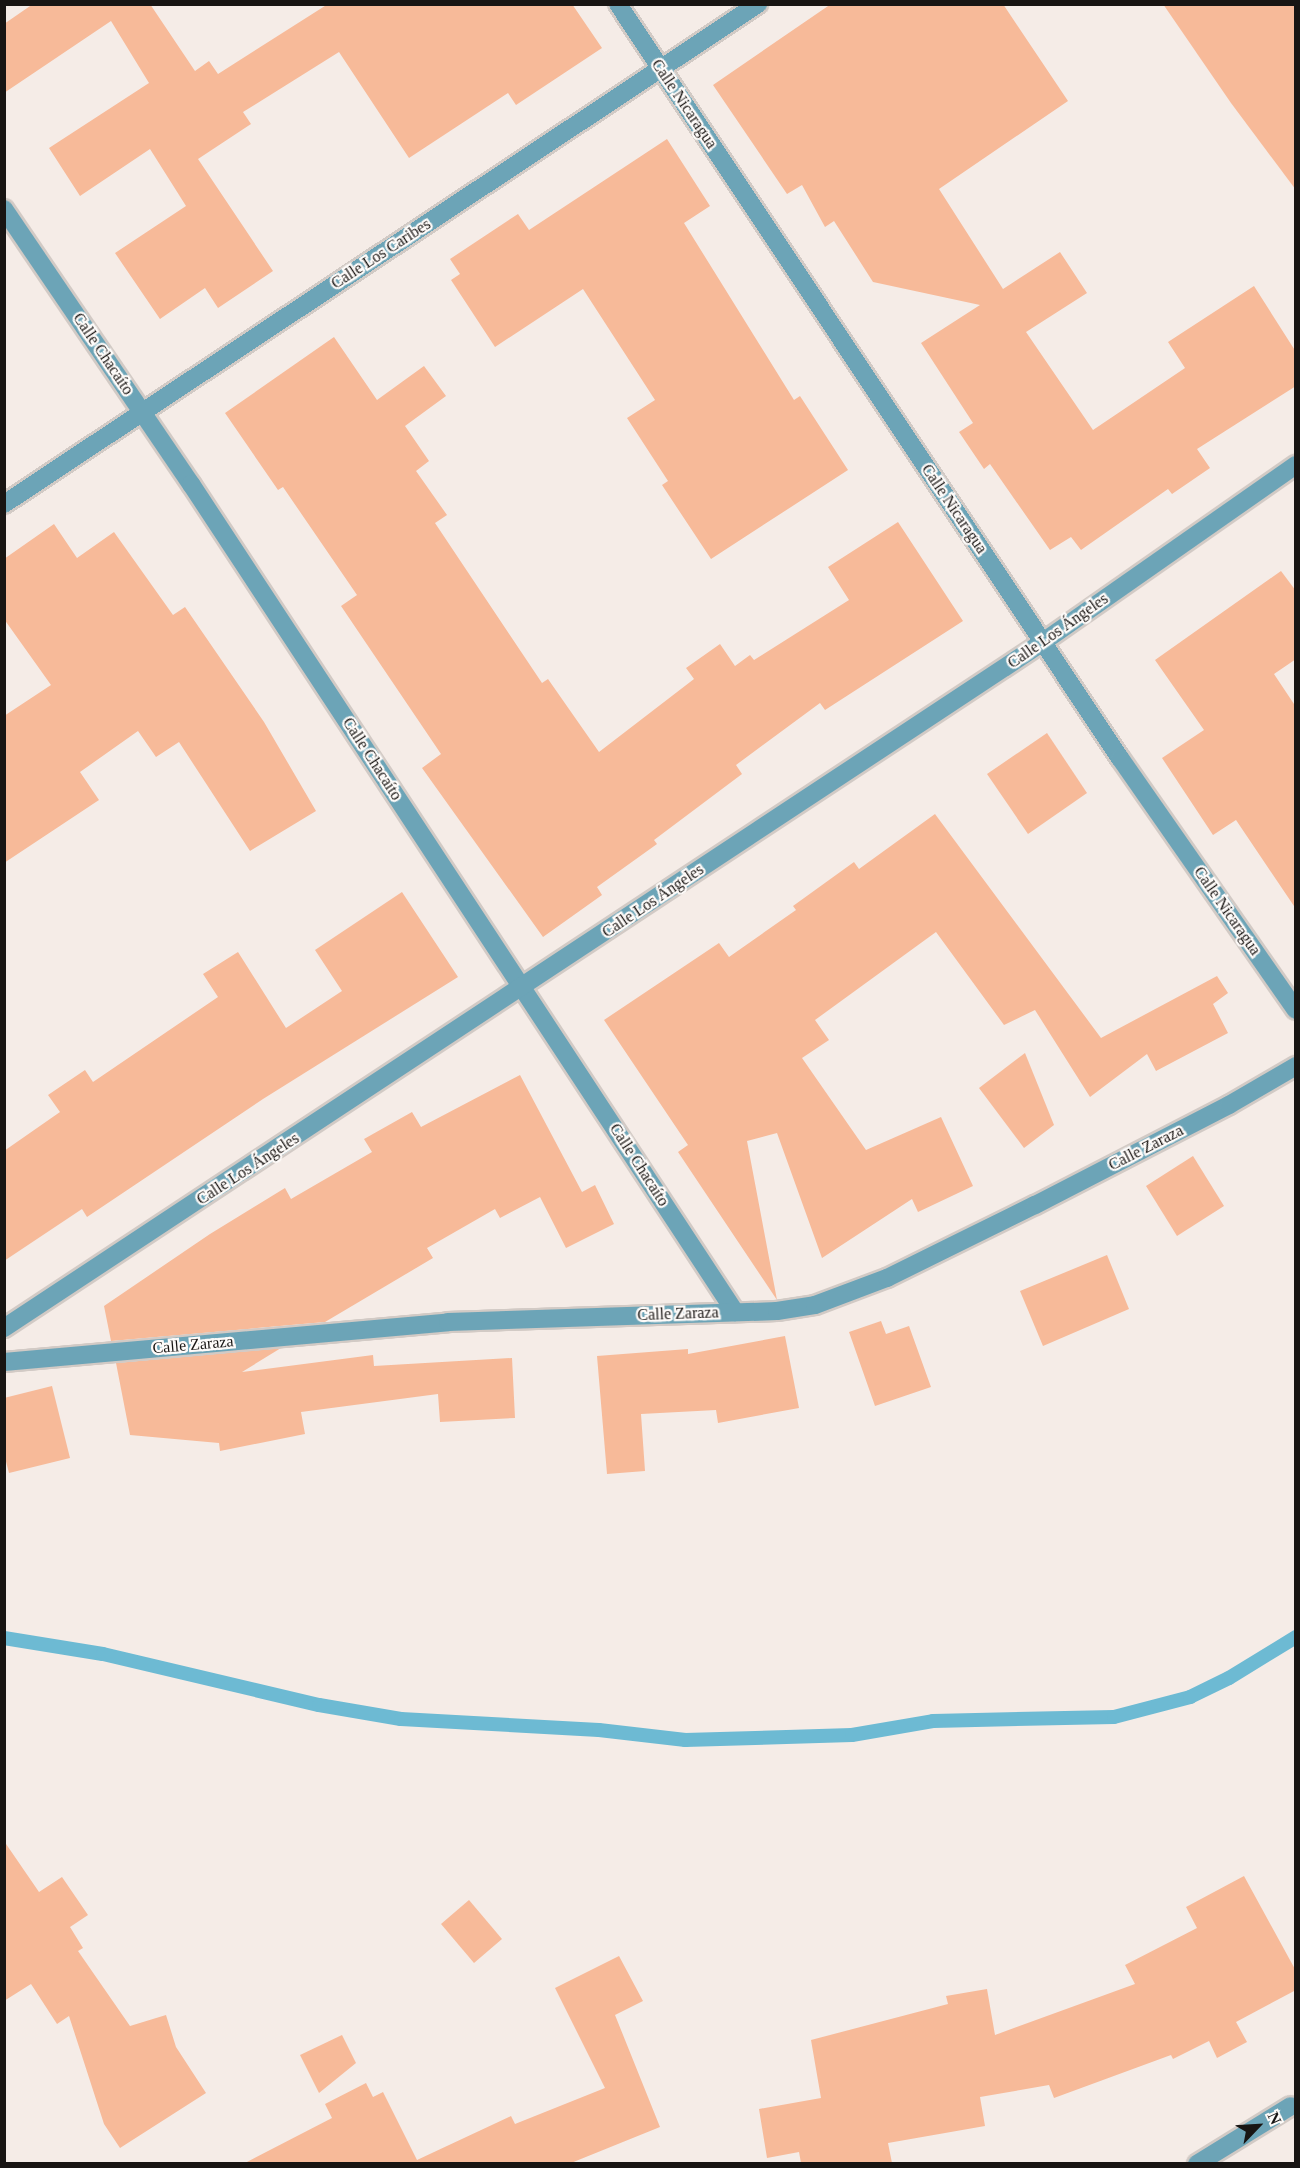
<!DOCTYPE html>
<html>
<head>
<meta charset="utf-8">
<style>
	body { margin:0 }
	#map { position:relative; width:1300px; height:2168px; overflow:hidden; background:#f5ece7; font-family:"Times New Roman",serif }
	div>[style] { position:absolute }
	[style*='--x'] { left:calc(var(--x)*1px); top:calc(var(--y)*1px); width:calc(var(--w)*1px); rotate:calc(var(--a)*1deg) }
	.stream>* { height:14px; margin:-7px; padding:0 7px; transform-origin:7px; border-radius:7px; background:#6dbad3 }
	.building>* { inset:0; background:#f7ba99 }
	.roads { filter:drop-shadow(2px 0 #d2cac5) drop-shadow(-2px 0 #d2cac5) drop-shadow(0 2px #d2cac5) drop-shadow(0 -2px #d2cac5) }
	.minor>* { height:18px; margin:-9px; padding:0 9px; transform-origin:9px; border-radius:9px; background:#6ca4b7 }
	span { translate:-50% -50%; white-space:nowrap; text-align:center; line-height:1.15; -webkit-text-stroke:4.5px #fefbf9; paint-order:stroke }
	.street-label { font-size:16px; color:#181513 }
	.frame { position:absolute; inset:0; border:6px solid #181513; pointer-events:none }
	.north { position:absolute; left:1228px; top:2096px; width:60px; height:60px; -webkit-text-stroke:4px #fefbf9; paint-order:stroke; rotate:65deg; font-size:16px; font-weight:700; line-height:24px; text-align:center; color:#181513 }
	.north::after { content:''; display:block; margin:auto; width:21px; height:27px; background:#181513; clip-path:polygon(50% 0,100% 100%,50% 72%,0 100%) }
</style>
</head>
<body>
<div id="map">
	<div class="stream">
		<i style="--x:4;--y:1638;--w:100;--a:9.2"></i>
		<i style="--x:103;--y:1654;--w:222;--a:13.3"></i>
		<i style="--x:319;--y:1705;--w:83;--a:9.7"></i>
		<i style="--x:401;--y:1719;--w:198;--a:3.2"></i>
		<i style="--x:599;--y:1730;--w:87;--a:6.6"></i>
		<i style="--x:685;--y:1740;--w:167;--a:-1.7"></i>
		<i style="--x:852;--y:1735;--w:82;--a:-9.8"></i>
		<i style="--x:933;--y:1721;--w:181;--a:-1.3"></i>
		<i style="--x:1114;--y:1717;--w:79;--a:-14.7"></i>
		<i style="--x:1190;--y:1697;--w:43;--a:-26"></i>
		<i style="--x:1229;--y:1678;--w:79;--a:-31.5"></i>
	</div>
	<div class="building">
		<i style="clip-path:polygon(33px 4px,150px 4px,195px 71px,209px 61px,218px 74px,328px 4px,572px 4px,602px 48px,516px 105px,508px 93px,409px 158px,339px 52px,243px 112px,251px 124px,198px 159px,273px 271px,218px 308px,205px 288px,160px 319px,115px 253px,186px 206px,150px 149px,80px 196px,49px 148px,149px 83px,111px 21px,4px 93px,4px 24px)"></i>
		<i style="clip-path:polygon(831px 4px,1003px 4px,1068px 101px,939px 189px,1003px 289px,1060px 252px,1087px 293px,1026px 332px,1093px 430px,1185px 368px,1168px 342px,1254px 286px,1296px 352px,1296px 386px,1197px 449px,1210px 468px,1172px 494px,1168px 489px,1081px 550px,1071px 537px,1050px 550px,990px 464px,984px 469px,959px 432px,973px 423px,921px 343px,980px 305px,873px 282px,834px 221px,825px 227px,802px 185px,787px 194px,713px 85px)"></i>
		<i style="clip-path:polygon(1163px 4px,1296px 4px,1296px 190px,1231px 103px)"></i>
		<i style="clip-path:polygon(667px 139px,710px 206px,684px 223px,794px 400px,800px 396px,848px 470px,711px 559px,662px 485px,668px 481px,627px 418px,655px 400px,583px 289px,495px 347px,451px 280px,460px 274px,450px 259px,518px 214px,529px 230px)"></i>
		<i style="clip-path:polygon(334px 337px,377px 400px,424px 366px,446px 396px,405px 426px,429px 461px,416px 471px,447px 515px,435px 523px,542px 683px,548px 679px,599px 752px,694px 679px,686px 668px,720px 644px,735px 666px,750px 655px,754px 660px,849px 600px,828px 567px,898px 522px,963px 621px,825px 710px,820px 703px,736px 765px,742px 774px,654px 840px,657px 844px,597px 887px,602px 895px,543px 937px,422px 768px,441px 754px,341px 606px,357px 595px,283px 487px,278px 490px,225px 413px)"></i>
		<i style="clip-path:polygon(54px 524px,77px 558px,114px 532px,173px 615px,185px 607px,264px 722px,316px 811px,250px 851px,179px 742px,156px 757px,138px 731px,80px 772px,99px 800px,4px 863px,4px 716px,51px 685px,4px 619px,4px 559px)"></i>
		<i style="clip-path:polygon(1281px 571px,1296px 591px,1296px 659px,1274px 674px,1296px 707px,1296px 909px,1236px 820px,1213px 835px,1162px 758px,1204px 730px,1155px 660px)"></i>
		<i style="clip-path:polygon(1047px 733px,1087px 793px,1028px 834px,987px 774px)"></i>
		<i style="clip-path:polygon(935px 814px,1101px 1038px,1217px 976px,1228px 993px,1213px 1004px,1228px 1033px,1156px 1071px,1147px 1054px,1090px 1097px,1035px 1010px,1004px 1025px,936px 932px,815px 1020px,829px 1040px,802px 1058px,866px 1150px,941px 1117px,973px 1186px,918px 1212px,912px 1199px,822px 1258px,777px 1133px,747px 1141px,777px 1300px,678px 1152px,688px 1145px,604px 1020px,719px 943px,729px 957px,796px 910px,793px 906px,854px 862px,859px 869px)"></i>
		<i style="clip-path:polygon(402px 892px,458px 977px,263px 1099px,87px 1217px,82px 1209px,4px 1261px,4px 1151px,60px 1112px,48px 1095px,85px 1070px,93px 1082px,218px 997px,203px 974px,238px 952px,286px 1028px,342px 991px,315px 950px)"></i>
		<i style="clip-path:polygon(1025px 1053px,1054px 1125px,1024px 1148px,979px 1088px)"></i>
		<i style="clip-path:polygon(520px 1075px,582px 1192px,595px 1185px,614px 1224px,566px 1248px,540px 1197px,500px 1218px,495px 1209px,427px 1248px,433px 1258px,325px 1322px,111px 1341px,104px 1306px,210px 1234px,285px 1188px,291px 1199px,372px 1152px,364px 1139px,412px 1112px,421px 1127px)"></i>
		<i style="clip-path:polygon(1193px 1156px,1224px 1206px,1177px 1236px,1146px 1186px)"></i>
		<i style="clip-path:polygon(1107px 1255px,1129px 1309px,1043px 1346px,1020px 1291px)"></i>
		<i style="clip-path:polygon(881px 1321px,886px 1334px,909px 1326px,931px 1387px,875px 1406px,849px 1332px)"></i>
		<i style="clip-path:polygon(785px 1336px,799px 1408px,718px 1423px,716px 1410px,641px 1414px,645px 1471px,607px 1474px,597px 1356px,688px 1349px,688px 1354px)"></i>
		<i style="clip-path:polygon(281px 1348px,242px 1372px,373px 1355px,374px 1366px,512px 1358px,515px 1418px,440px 1422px,438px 1394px,301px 1412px,305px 1434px,220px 1451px,219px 1443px,130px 1435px,116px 1363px)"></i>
		<i style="clip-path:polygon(52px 1386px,70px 1458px,9px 1473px,4px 1454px,4px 1398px)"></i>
		<i style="clip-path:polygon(4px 1841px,39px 1892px,62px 1877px,88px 1915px,70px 1927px,83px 1948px,78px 1951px,130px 2026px,166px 2015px,176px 2047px,206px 2093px,120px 2148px,104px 2124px,69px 2016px,57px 2024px,31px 1984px,4px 2001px)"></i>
		<i style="clip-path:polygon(1244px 1876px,1296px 1971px,1296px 1990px,1236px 2022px,1247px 2042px,1217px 2058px,1209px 2041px,1173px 2059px,1171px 2055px,1054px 2098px,1049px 2085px,980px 2097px,985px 2126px,888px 2143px,892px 2163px,801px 2163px,799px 2152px,767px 2158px,759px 2109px,821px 2098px,811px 2040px,948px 2004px,946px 1996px,987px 1989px,995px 2035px,1135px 1984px,1125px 1965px,1197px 1928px,1186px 1907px)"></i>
		<i style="clip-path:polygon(469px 1900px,502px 1939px,474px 1963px,441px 1924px)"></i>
		<i style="clip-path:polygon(619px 1956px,643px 2001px,615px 2015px,660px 2127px,571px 2163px,245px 2163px,332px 2118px,325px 2104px,366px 2083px,373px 2097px,383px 2092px,417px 2160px,511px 2116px,515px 2124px,605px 2088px,555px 1988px)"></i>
		<i style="clip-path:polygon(342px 2035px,356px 2063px,319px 2093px,300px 2055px)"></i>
	</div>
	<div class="roads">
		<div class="minor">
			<i style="--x:618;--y:4;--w:906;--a:56.35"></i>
			<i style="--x:1120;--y:758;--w:307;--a:55.1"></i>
			<i style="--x:4;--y:209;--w:333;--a:55.8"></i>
			<i style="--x:191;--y:484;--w:991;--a:56.69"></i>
			<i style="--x:4;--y:504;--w:905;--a:-33.55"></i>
			<i style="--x:4;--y:1328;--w:1245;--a:-33.43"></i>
			<i style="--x:1043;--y:642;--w:309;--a:-35"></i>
			<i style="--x:4;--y:1362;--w:446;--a:-5.1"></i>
			<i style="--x:448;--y:1322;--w:329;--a:-1.9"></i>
			<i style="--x:777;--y:1311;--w:38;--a:-9"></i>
			<i style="--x:815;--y:1305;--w:77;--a:-20.6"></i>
			<i style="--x:887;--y:1278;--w:165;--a:-26.3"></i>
			<i style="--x:1035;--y:1205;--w:218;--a:-27.3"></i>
			<i style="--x:1229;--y:1105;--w:78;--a:-30.2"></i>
			<i style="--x:1197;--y:2164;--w:110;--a:-31.7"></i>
		</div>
	</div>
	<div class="street-label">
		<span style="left:684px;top:104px;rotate:56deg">Calle Nicaragua</span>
		<span style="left:381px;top:254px;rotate:-33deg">Calle Los Caribes</span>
		<span style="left:103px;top:354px;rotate:56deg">Calle Chacaíto</span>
		<span style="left:954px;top:509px;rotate:56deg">Calle Nicaragua</span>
		<span style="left:1058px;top:631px;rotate:-35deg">Calle Los Ángeles</span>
		<span style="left:372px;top:759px;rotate:57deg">Calle Chacaíto</span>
		<span style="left:653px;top:901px;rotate:-34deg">Calle Los Ángeles</span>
		<span style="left:1227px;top:911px;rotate:55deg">Calle Nicaragua</span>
		<span style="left:1146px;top:1148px;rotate:-27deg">Calle Zaraza</span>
		<span style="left:639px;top:1165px;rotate:57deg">Calle Chacaíto</span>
		<span style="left:248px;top:1169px;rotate:-33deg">Calle Los Ángeles</span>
		<span style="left:678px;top:1314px;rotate:-2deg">Calle Zaraza</span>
		<span style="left:193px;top:1345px;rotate:-5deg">Calle Zaraza</span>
	</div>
	<div class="frame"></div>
	<div class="north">N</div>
</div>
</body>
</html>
